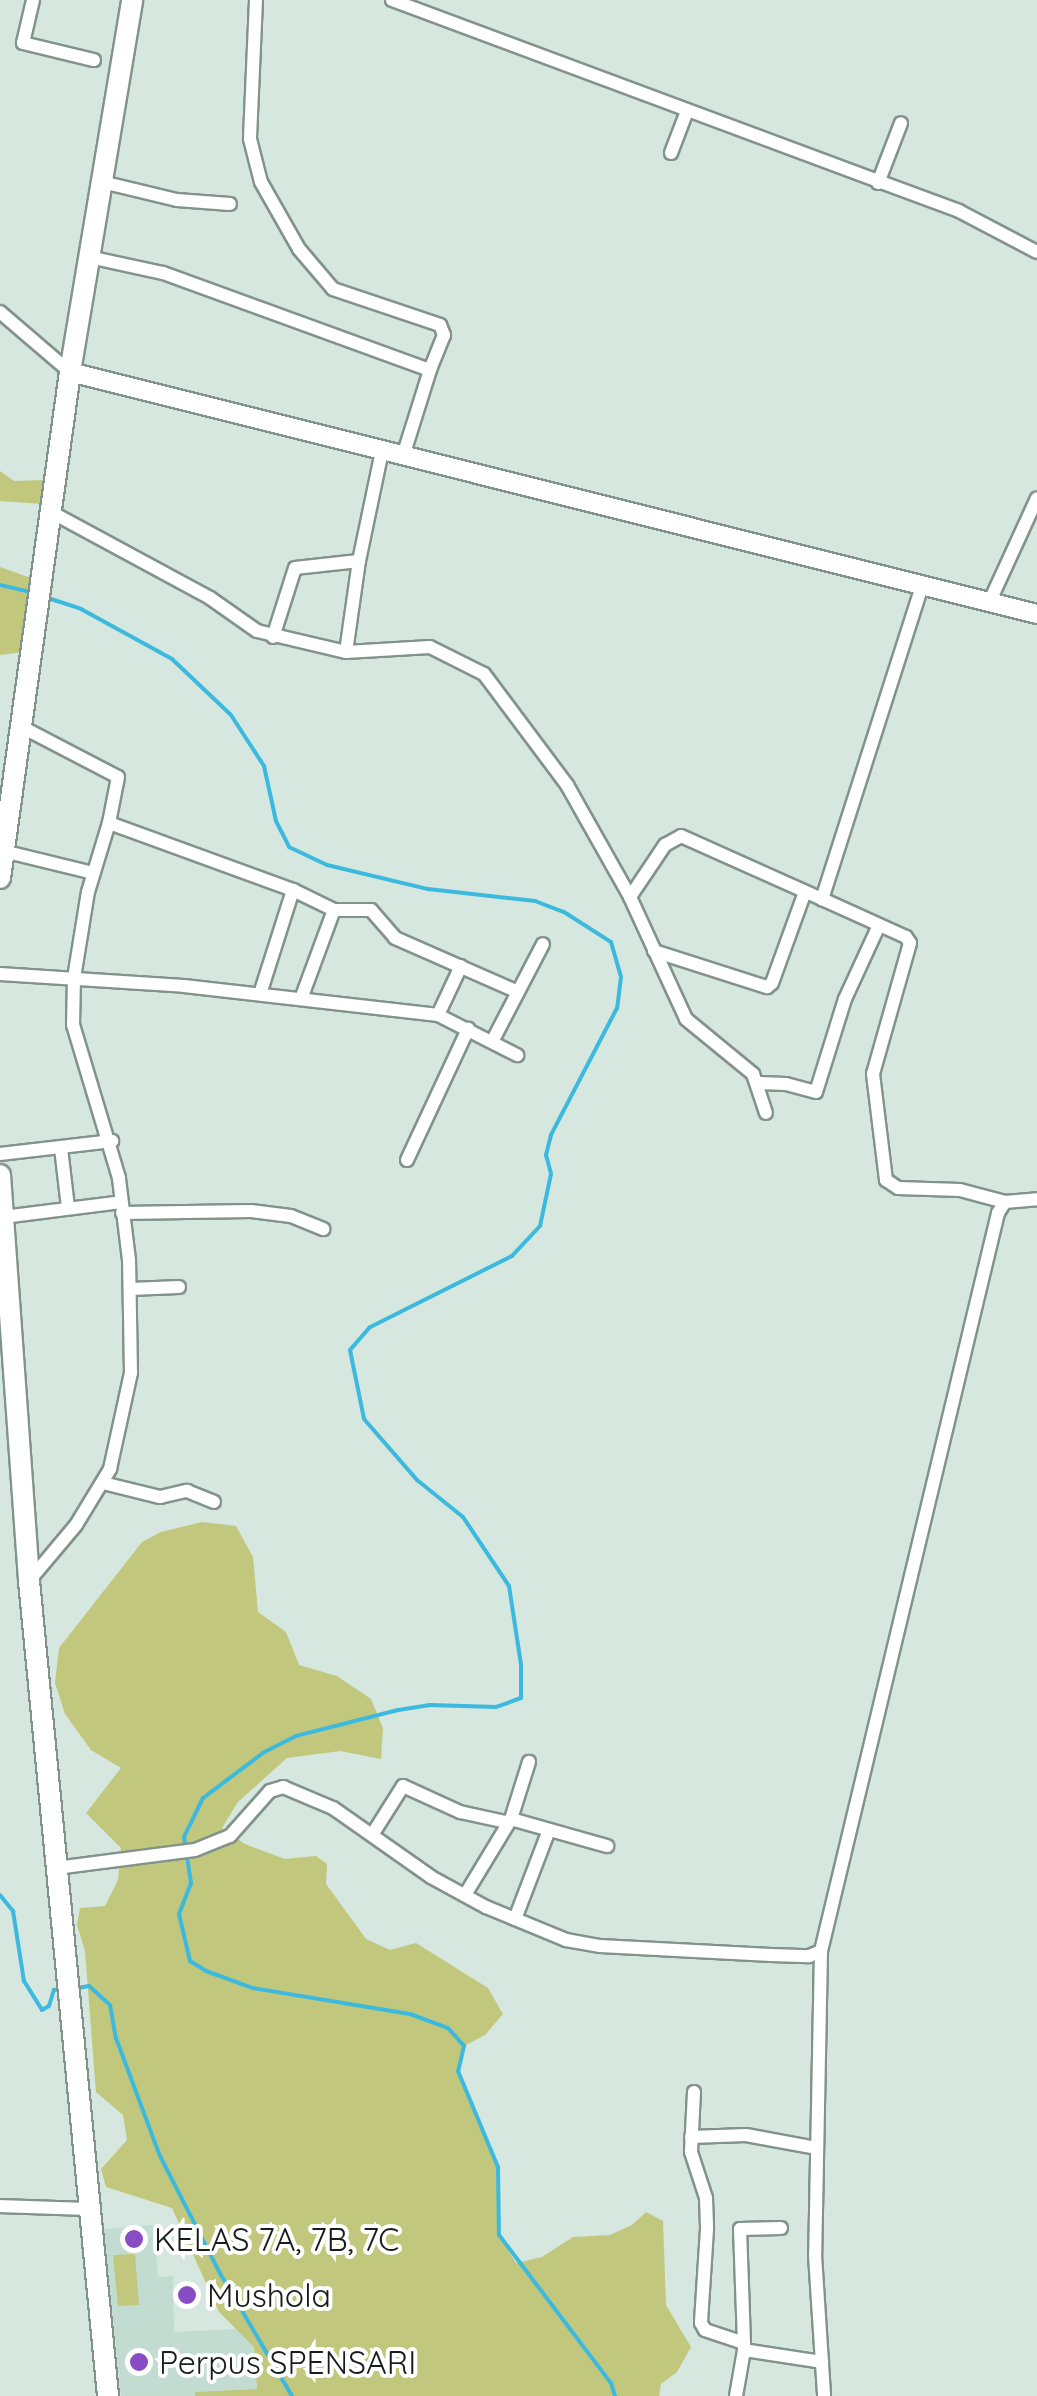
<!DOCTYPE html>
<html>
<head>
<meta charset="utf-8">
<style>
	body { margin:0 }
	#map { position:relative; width:1037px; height:2396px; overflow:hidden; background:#d5e7df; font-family:Quicksand,sans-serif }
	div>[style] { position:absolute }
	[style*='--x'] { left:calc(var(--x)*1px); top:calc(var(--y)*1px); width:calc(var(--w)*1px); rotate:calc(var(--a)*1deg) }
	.built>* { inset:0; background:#c2dcd1 }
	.green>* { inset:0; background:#c1c87d }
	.stream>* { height:4px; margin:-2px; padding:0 2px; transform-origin:2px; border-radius:2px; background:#3cb9de }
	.roads { filter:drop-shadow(2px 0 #82938c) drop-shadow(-2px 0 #82938c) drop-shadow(0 2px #82938c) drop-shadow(0 -2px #82938c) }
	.street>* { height:12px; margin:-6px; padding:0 6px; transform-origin:6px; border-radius:6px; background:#fff }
	.secondary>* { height:18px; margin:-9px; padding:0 9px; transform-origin:9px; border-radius:9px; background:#fff }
	.primary>* { height:20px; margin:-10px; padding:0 10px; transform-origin:10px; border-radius:10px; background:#fff }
	.dots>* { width:28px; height:28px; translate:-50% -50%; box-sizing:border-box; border:5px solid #fff; border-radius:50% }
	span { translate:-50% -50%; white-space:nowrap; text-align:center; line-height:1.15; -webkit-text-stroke:8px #fff; paint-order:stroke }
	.poi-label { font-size:32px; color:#161d1a }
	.left { translate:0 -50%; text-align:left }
</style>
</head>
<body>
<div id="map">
	<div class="built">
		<i style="clip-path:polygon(154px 2225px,158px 2277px,173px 2276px,174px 2332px,238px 2329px,254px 2347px,257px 2389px,195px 2392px,195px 2396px,121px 2396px,104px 2229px)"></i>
	</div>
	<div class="green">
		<i style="clip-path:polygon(0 471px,14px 481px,46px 480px,43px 504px,0 501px)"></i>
		<i style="clip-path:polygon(0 567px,42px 582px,32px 651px,0 655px)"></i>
		<i style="clip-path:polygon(202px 1522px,236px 1526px,253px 1557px,258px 1612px,286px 1632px,299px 1665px,337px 1676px,371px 1699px,383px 1728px,381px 1759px,340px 1751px,287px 1758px,238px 1802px,222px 1828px,245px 1844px,285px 1859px,316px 1856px,327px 1864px,326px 1884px,366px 1939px,390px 1950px,416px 1943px,488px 1988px,503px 2014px,485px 2035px,464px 2046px,458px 2071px,498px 2167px,499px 2235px,516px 2263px,542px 2257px,573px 2237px,610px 2235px,632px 2225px,646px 2212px,663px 2221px,666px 2305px,691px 2347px,677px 2372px,661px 2384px,659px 2396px,195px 2396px,195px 2392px,257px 2389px,254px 2347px,219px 2312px,172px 2208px,106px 2187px,101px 2169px,127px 2140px,123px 2115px,96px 2092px,85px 1951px,77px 1925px,80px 1908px,105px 1906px,118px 1880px,121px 1848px,86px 1813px,121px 1768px,91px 1750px,65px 1714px,55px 1683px,59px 1648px,142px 1542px,161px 1532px)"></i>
		<i style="clip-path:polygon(135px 2254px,139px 2305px,118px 2306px,113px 2255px)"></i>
	</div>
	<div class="stream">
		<i style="--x:0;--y:585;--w:35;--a:13"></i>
		<i style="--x:48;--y:598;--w:35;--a:18"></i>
		<i style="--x:81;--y:609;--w:104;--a:28.8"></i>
		<i style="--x:172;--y:659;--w:81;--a:43.5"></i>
		<i style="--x:231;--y:715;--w:61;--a:57.1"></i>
		<i style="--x:264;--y:766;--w:56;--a:77.7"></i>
		<i style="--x:276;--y:821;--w:29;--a:63"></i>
		<i style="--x:289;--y:847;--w:42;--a:25.3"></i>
		<i style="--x:327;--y:865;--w:104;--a:13.4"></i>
		<i style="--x:428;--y:889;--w:108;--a:6.4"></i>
		<i style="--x:535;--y:901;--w:31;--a:21"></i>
		<i style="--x:564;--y:912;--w:56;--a:32.6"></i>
		<i style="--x:611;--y:942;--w:36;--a:74"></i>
		<i style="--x:621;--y:977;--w:31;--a:97"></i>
		<i style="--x:617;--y:1008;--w:143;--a:117.5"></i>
		<i style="--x:551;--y:1135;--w:21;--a:104"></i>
		<i style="--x:546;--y:1155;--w:20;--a:75"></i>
		<i style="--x:551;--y:1174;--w:53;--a:101.9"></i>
		<i style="--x:540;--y:1226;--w:41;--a:133"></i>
		<i style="--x:512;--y:1256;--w:159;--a:153.4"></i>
		<i style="--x:370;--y:1327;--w:30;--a:131"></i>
		<i style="--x:350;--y:1350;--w:70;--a:78.5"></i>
		<i style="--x:364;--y:1419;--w:81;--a:49"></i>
		<i style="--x:417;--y:1480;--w:59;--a:38.8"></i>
		<i style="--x:463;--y:1517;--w:83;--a:56.3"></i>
		<i style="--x:509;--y:1586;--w:79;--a:81.3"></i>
		<i style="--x:521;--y:1664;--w:34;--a:90"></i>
		<i style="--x:521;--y:1698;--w:27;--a:160"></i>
		<i style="--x:496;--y:1707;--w:66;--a:-178.3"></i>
		<i style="--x:430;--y:1705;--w:32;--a:171"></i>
		<i style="--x:398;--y:1710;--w:105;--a:165.7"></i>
		<i style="--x:296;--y:1736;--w:37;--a:153"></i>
		<i style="--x:263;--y:1753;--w:75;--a:143.1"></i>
		<i style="--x:203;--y:1798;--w:43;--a:116"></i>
		<i style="--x:184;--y:1837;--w:47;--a:81.3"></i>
		<i style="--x:191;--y:1883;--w:33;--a:111"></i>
		<i style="--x:179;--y:1914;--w:48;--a:76.8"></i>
		<i style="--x:190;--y:1961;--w:19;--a:32"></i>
		<i style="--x:206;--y:1971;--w:50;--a:19.9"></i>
		<i style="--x:253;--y:1988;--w:159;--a:9.4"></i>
		<i style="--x:410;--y:2014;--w:40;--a:20.2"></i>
		<i style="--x:448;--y:2028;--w:24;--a:48"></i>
		<i style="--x:464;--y:2046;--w:26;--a:103"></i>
		<i style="--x:458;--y:2071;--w:104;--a:67.4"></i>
		<i style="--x:498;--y:2167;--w:68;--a:89.2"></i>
		<i style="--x:499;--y:2235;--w:186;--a:52.9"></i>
		<i style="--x:611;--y:2383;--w:14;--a:73"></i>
		<i style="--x:0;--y:1895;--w:21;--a:51"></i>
		<i style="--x:13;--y:1911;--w:71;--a:81.1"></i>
		<i style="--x:24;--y:1981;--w:34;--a:58"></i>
		<i style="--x:42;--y:2010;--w:8;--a:-30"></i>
		<i style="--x:49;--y:2006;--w:17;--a:-73"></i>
		<i style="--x:54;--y:1990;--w:9;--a:-6"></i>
		<i style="--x:78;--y:1988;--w:11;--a:-10"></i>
		<i style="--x:89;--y:1986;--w:28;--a:42"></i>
		<i style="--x:110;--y:2005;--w:34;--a:80"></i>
		<i style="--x:116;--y:2038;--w:126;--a:69.6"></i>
		<i style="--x:160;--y:2156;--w:134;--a:62.9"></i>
		<i style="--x:221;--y:2275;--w:140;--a:59.6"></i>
	</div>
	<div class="roads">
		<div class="street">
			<i style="--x:33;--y:0;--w:44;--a:103.1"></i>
			<i style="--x:23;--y:43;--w:73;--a:13.5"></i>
			<i style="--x:256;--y:0;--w:139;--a:92.5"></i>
			<i style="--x:250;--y:139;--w:44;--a:75.7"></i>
			<i style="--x:261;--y:182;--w:77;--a:60.4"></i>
			<i style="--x:299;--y:249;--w:52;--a:49.6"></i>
			<i style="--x:333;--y:289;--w:113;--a:18.6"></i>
			<i style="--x:440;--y:325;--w:11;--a:68"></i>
			<i style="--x:444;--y:335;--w:38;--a:112"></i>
			<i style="--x:392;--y:0;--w:605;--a:20.41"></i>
			<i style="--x:959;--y:211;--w:88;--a:27.7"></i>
			<i style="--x:671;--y:153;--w:45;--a:-69.1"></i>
			<i style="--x:102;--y:182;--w:77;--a:13.5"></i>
			<i style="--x:177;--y:200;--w:53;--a:4.3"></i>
			<i style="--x:878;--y:183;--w:64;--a:-69"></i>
			<i style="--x:89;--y:257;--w:76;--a:12.2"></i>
			<i style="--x:163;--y:273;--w:284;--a:20"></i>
			<i style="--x:430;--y:370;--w:90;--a:107.4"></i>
			<i style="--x:0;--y:312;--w:92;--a:40.6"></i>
			<i style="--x:51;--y:512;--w:181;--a:28.4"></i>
			<i style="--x:210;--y:598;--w:57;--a:35.1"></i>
			<i style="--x:257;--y:631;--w:91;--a:13.3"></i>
			<i style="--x:346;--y:652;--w:84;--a:-3.4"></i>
			<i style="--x:430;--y:647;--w:60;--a:26.6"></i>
			<i style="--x:484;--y:674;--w:139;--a:53.2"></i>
			<i style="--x:567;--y:785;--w:129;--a:60.6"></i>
			<i style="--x:630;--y:897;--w:134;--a:65.3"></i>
			<i style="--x:686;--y:1019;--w:87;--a:39.4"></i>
			<i style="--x:753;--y:1074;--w:41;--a:71.6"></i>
			<i style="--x:922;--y:586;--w:329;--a:107.7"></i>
			<i style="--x:822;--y:899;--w:92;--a:24.3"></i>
			<i style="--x:906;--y:937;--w:7;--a:56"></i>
			<i style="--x:910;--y:943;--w:136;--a:105.8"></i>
			<i style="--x:873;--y:1074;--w:107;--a:83"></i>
			<i style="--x:886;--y:1180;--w:14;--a:34"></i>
			<i style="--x:898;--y:1188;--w:62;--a:1.8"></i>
			<i style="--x:960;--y:1190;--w:47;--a:14.9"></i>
			<i style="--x:989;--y:603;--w:115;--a:-65.4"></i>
			<i style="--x:273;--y:637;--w:72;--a:-72.3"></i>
			<i style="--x:295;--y:568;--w:64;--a:-6.2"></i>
			<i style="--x:359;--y:561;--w:112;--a:-78.2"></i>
			<i style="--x:346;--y:652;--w:92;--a:-81.9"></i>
			<i style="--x:20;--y:726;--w:110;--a:27.5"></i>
			<i style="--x:118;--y:777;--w:47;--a:101.1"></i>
			<i style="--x:3;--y:851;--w:93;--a:13.7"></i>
			<i style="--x:293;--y:890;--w:46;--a:26"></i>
			<i style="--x:334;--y:910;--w:37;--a:0"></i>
			<i style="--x:371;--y:910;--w:37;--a:49"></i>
			<i style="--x:395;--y:938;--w:134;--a:23.7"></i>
			<i style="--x:630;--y:897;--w:63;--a:-56.1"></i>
			<i style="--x:665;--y:845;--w:18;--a:-29"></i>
			<i style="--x:681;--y:836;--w:154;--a:24.1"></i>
			<i style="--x:654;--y:951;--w:119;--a:17.7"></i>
			<i style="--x:767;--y:987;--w:6;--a:-39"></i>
			<i style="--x:772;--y:983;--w:97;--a:-70.1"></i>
			<i style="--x:0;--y:974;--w:184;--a:3.7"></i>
			<i style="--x:184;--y:986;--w:256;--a:6.5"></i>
			<i style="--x:438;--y:1015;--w:89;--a:26.9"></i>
			<i style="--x:301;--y:999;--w:95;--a:-69.7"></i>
			<i style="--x:438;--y:1015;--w:54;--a:-64.9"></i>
			<i style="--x:493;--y:1040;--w:108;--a:-62.5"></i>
			<i style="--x:759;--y:1083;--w:27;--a:2"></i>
			<i style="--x:786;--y:1084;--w:31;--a:15"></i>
			<i style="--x:816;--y:1092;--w:97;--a:-72.7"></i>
			<i style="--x:845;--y:999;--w:81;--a:-65.3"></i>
			<i style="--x:61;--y:1148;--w:60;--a:83.3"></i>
			<i style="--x:0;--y:1154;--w:113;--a:-6.6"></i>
			<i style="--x:407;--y:1160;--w:145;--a:-65"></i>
			<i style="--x:122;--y:1213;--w:129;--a:-0.9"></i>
			<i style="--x:251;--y:1211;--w:40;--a:7.1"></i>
			<i style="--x:291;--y:1216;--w:35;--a:22"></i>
			<i style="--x:3;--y:1217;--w:119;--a:-7.2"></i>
			<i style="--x:130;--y:1289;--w:49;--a:-2.3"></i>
			<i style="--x:103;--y:1483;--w:59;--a:13.8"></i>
			<i style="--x:160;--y:1497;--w:28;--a:-13"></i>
			<i style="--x:187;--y:1491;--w:29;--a:22"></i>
			<i style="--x:29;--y:1581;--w:73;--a:-50"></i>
			<i style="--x:76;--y:1525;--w:66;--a:-58.7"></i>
			<i style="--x:110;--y:1469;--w:98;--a:-77.7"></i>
			<i style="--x:131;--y:1373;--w:113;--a:-91"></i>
			<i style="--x:129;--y:1260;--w:83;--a:-97"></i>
			<i style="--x:119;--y:1178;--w:160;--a:-106.7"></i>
			<i style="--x:73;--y:1025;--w:47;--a:-88.8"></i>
			<i style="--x:74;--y:978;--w:87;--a:-80.8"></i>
			<i style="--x:88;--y:892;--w:72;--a:-73.1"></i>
			<i style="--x:109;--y:823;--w:196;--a:20"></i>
			<i style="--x:293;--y:890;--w:109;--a:107.6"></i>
			<i style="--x:511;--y:1819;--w:100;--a:15.7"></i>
			<i style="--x:372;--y:1835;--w:58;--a:-57.7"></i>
			<i style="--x:403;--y:1786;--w:63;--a:24.5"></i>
			<i style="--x:460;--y:1812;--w:47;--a:12.3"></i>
			<i style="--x:56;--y:1868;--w:140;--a:-7.4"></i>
			<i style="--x:195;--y:1850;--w:38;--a:-22"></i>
			<i style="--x:230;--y:1836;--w:60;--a:-48.4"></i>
			<i style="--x:270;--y:1791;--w:14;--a:-17"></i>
			<i style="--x:283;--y:1787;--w:54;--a:22.8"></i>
			<i style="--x:333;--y:1808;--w:120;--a:35.1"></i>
			<i style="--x:431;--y:1877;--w:63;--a:28.6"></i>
			<i style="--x:486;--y:1907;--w:87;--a:22.4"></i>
			<i style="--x:566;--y:1940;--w:35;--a:10"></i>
			<i style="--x:600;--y:1946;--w:171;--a:3"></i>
			<i style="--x:771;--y:1955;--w:38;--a:2"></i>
			<i style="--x:809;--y:1956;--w:13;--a:-23"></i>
			<i style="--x:821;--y:1951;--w:759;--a:-76.51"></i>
			<i style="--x:998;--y:1213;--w:13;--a:-58"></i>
			<i style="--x:1005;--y:1202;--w:32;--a:-5"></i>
			<i style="--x:465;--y:1895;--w:89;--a:-58.8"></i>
			<i style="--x:511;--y:1819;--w:60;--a:-72.5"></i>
			<i style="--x:515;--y:1919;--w:95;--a:-69.1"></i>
			<i style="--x:821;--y:1951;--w:304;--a:91.1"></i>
			<i style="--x:815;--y:2255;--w:141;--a:86.3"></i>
			<i style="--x:694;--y:2092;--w:60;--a:92.9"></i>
			<i style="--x:691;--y:2152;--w:48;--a:71.9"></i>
			<i style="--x:706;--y:2198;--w:31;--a:88"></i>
			<i style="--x:707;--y:2229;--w:94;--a:93.7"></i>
			<i style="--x:701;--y:2323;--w:8;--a:60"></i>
			<i style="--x:705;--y:2330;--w:41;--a:18.4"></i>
			<i style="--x:744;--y:2343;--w:7;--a:90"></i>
			<i style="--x:691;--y:2137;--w:55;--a:-2.1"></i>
			<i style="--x:746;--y:2135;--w:71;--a:10.5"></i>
			<i style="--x:0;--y:2206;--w:89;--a:1.9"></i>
			<i style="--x:744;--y:2343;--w:114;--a:-92"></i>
			<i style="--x:740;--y:2229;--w:41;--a:-1.4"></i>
			<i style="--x:736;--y:2396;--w:47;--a:-80.1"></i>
			<i style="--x:744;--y:2350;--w:79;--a:8.7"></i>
		</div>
		<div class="secondary">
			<i style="--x:70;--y:372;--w:997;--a:14.05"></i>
		</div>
		<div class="primary">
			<i style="--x:0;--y:878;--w:511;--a:-82.12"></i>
			<i style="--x:70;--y:372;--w:377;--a:-80.5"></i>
			<i style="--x:0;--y:1175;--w:407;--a:85.9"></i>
			<i style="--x:29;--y:1581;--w:819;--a:84.46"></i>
		</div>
	</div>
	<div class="dots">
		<i style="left:134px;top:2239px;background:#884dc4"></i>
		<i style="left:187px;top:2295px;background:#884dc4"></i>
		<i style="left:139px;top:2362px;background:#884dc4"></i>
	</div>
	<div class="poi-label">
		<span class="left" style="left:154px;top:2239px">KELAS 7A, 7B, 7C</span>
		<span class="left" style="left:207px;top:2295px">Mushola</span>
		<span class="left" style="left:159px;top:2362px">Perpus SPENSARI</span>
	</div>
</div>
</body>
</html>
